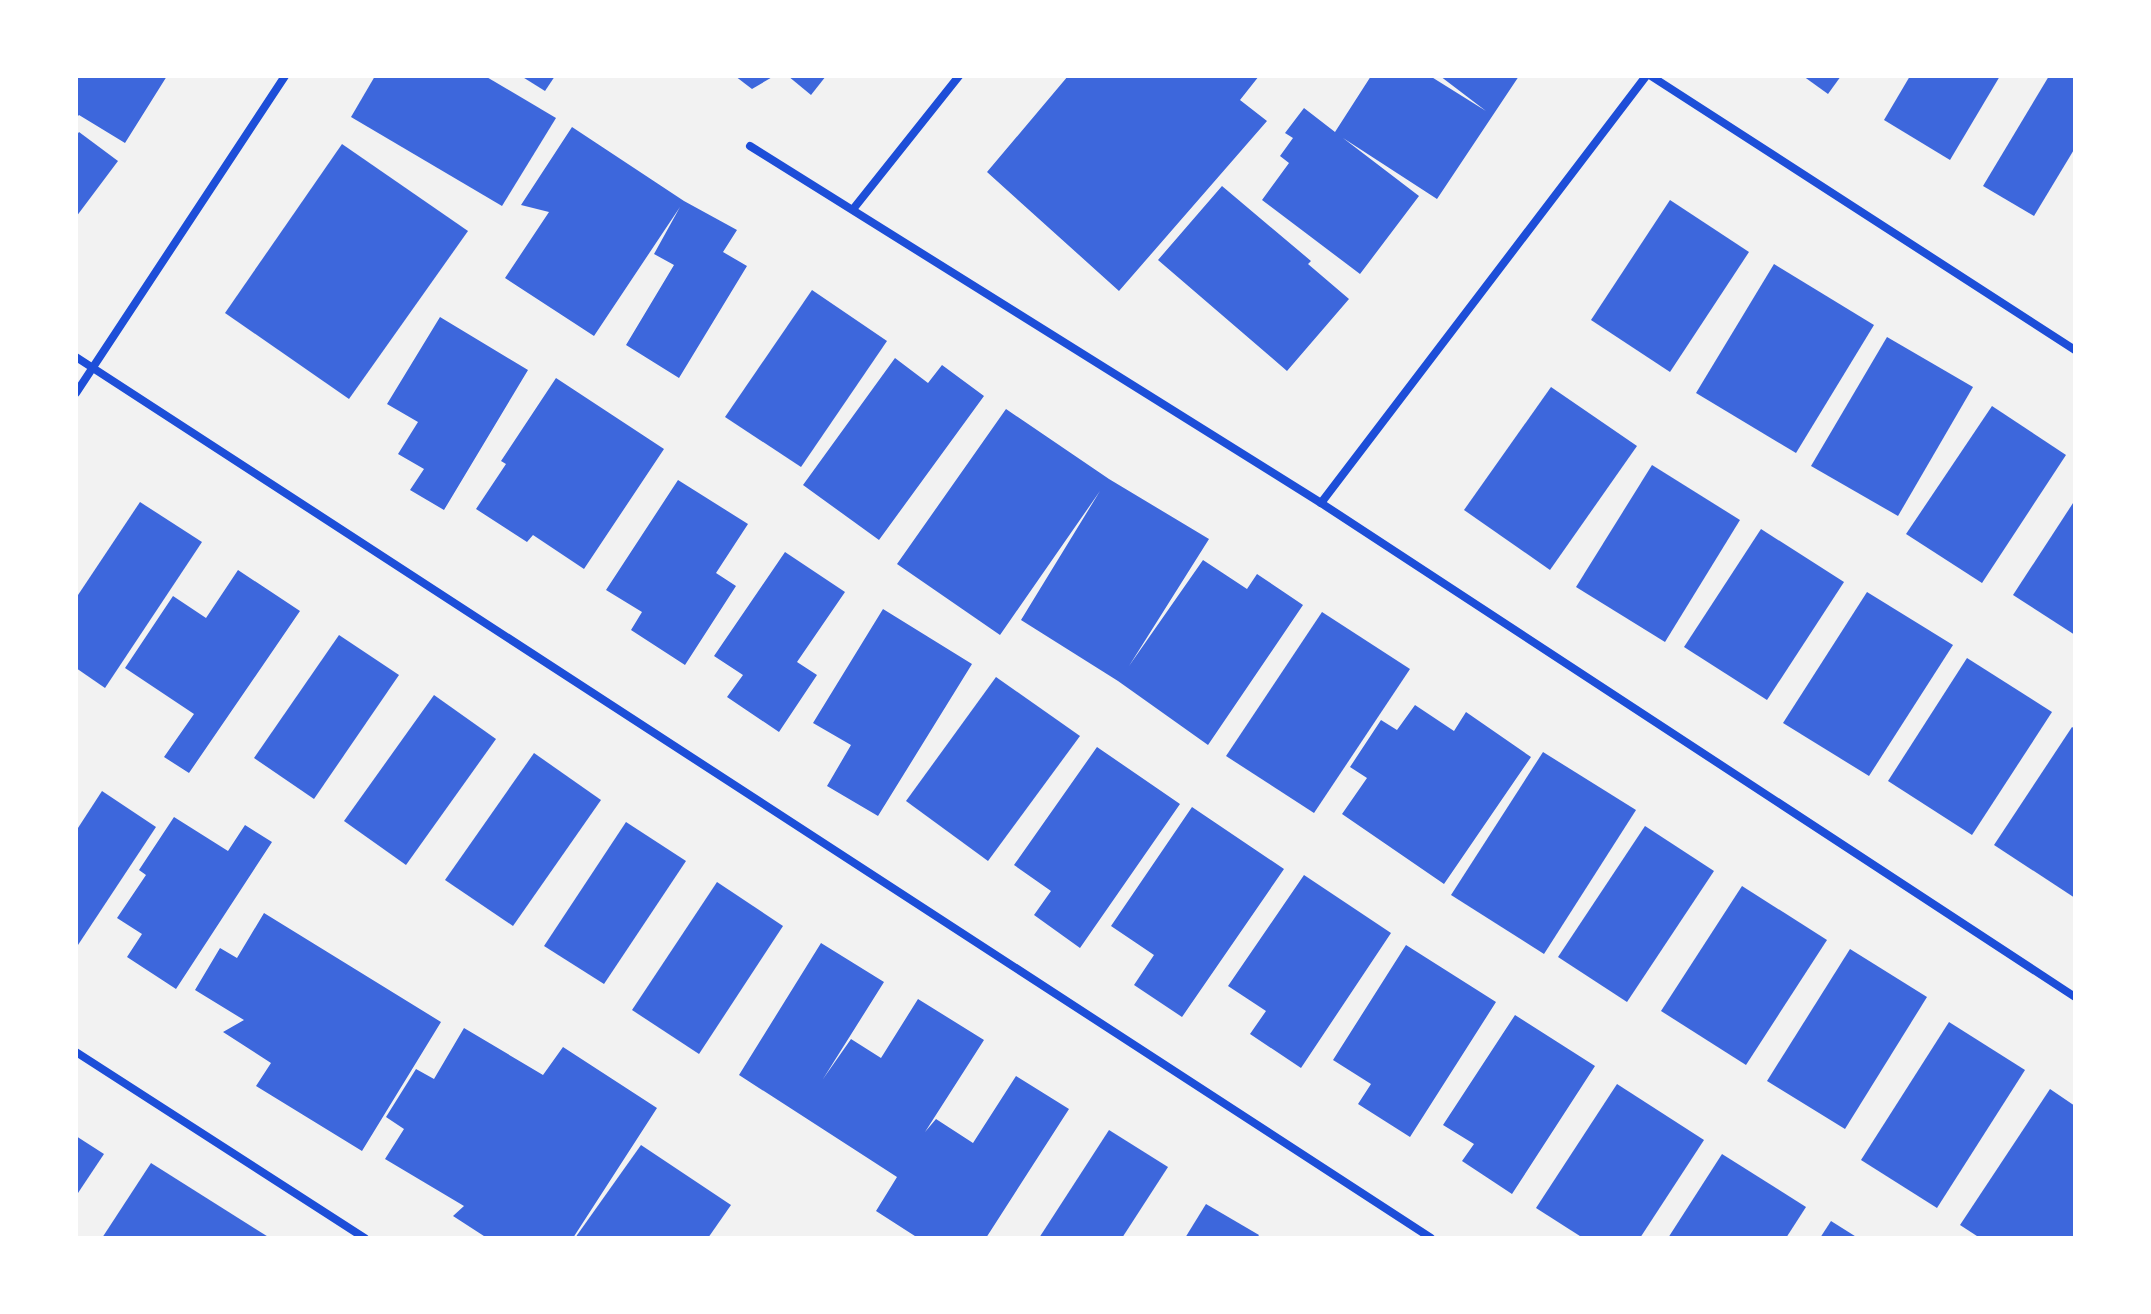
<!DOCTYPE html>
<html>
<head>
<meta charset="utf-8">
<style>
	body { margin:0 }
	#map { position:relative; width:2151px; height:1314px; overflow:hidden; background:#f2f2f2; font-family:Bitter,serif }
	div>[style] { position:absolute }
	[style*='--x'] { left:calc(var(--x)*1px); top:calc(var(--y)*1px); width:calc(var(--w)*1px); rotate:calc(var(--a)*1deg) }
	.building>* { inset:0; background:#3d67dc }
	.minor>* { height:8px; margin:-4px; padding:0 4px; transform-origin:4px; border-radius:4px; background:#1d4ed8 }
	span { translate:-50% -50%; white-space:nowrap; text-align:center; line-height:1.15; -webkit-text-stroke:8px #fff; paint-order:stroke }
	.frame { position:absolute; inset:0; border:78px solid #fff; pointer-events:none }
</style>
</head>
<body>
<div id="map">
	<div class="building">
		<i style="clip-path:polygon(76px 76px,167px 76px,125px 143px,79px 115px,76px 118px)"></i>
		<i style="clip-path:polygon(375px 76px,485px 76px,556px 118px,502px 206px,351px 117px)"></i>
		<i style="clip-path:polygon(521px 76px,555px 76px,545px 91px)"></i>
		<i style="clip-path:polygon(735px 76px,774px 76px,752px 89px)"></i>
		<i style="clip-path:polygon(788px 76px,826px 76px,811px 95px)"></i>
		<i style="clip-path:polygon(1068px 76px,1259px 76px,1240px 100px,1267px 121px,1119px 291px,987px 172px)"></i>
		<i style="clip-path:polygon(1371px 76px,1430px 76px,1486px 111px,1440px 76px,1519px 76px,1437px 199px,1343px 138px,1419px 196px,1360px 274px,1262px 200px,1289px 163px,1280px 156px,1293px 138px,1285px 133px,1304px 108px,1335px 132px)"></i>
		<i style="clip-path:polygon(1803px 76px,1841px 76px,1828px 94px)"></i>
		<i style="clip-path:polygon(1910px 76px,2000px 76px,1950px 160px,1884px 120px)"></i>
		<i style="clip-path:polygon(2049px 76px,2075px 76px,2075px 148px,2034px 216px,1983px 186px)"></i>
		<i style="clip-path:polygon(572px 127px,684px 201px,737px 230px,723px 252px,747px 266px,679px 378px,626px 345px,674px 265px,654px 254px,680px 207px,594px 336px,505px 278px,549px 212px,521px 205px)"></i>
		<i style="clip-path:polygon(79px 132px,118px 161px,76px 217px,76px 136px)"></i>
		<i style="clip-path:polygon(342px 144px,468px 231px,349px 399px,225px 313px)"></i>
		<i style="clip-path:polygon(1222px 186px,1311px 261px,1308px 264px,1349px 299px,1287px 371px,1158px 260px)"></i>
		<i style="clip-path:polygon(1670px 200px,1749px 252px,1670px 372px,1591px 320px)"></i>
		<i style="clip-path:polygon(1774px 264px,1874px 325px,1796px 453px,1696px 393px)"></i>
		<i style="clip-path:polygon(812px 290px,887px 341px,801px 467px,725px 417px)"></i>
		<i style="clip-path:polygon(440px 317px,528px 370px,444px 510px,410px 490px,424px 469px,398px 454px,418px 422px,387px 404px)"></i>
		<i style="clip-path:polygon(1887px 337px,1973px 387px,1898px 516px,1811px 466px)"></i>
		<i style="clip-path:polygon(895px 358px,928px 383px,942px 365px,984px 396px,879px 540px,803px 485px)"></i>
		<i style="clip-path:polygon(556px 378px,664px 449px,584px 569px,533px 535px,527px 542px,476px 509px,506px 464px,501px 461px)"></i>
		<i style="clip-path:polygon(1551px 387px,1637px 446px,1550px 570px,1464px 510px)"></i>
		<i style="clip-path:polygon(1992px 406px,2066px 455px,1982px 583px,1906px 534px)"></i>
		<i style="clip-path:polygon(1006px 409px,1109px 479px,1209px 539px,1129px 666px,1203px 560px,1247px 589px,1257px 574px,1303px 605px,1208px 745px,1118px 681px,1021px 620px,1100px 491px,1000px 635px,897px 564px)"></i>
		<i style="clip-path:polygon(1652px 465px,1740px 520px,1665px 642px,1576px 587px)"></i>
		<i style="clip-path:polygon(678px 480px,748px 524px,716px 573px,736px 586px,685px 665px,631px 630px,642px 612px,606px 590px)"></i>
		<i style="clip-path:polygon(2075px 500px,2075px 635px,2013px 595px)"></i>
		<i style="clip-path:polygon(140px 502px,202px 542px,105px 688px,76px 668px,76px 598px)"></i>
		<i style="clip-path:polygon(1761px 529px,1844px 582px,1767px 700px,1684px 647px)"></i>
		<i style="clip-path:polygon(785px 552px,845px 592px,797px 662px,817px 675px,779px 732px,727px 697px,743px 675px,714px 656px)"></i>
		<i style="clip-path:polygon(238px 570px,300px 611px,189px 773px,164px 757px,194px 714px,125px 668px,173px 596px,206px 618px)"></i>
		<i style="clip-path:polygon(1867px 592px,1953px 645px,1869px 776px,1783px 723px)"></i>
		<i style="clip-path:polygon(883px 609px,972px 664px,878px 816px,827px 786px,851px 745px,813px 723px)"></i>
		<i style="clip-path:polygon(1322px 612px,1410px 669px,1314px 813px,1226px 756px)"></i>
		<i style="clip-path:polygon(339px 635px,399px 675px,314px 799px,254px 758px)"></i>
		<i style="clip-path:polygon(1967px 658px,2052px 712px,1972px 835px,1888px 781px)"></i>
		<i style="clip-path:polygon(996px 677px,1080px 736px,988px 861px,906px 801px)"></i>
		<i style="clip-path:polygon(434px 695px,496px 739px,406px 865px,344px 821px)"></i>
		<i style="clip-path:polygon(1415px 705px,1454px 731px,1466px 712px,1531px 757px,1444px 884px,1342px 814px,1367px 778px,1350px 767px,1381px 720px,1397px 730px)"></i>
		<i style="clip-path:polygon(2072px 727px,2075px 729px,2075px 898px,1994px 845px)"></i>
		<i style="clip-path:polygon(1097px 747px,1180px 804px,1080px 948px,1034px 915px,1051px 891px,1014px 865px)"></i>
		<i style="clip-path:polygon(1543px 752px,1636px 810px,1544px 954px,1451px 895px)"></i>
		<i style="clip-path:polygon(534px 753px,601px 800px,513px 926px,445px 880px)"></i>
		<i style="clip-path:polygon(102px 791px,156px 827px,76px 948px,76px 831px)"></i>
		<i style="clip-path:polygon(1192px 807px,1284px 869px,1182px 1017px,1134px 985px,1154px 955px,1111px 926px)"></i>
		<i style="clip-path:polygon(174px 817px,228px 851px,245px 825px,272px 842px,176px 989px,127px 957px,142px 934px,117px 918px,146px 875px,139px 870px)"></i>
		<i style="clip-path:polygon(626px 822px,686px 861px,604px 984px,544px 946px)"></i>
		<i style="clip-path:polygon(1645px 826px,1714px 871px,1627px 1002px,1558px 957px)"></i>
		<i style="clip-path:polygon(1304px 875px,1391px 933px,1301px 1068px,1250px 1034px,1266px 1011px,1228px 986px)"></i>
		<i style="clip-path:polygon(717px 882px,783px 926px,699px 1054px,632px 1010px)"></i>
		<i style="clip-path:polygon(1742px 886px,1827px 940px,1746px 1065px,1661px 1011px)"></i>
		<i style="clip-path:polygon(264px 913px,441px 1022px,362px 1151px,256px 1086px,271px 1063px,223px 1032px,244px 1020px,195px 990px,220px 948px,237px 958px)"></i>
		<i style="clip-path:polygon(821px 943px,884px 982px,823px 1079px,851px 1039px,881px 1058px,918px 999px,984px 1040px,925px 1132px,936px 1119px,973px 1143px,1016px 1076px,1069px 1109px,986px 1238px,918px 1238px,876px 1211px,897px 1177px,739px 1075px)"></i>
		<i style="clip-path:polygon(1406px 945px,1496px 1002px,1410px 1137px,1358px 1104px,1371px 1084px,1333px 1060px)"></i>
		<i style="clip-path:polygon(1850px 949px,1927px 997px,1845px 1129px,1767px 1081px)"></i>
		<i style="clip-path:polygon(1515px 1015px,1595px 1066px,1512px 1194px,1462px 1161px,1474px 1144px,1443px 1125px)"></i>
		<i style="clip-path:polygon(1949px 1022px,2025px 1070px,1937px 1208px,1861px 1160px)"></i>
		<i style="clip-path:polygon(464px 1028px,543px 1075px,563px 1047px,657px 1108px,573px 1238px,487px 1238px,453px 1216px,464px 1206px,385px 1159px,404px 1129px,386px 1117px,416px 1069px,434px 1079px)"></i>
		<i style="clip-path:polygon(1617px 1084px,1704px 1140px,1640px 1238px,1583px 1238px,1536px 1208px)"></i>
		<i style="clip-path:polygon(2050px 1089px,2075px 1106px,2075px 1238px,1980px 1238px,1960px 1225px)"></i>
		<i style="clip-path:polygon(1109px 1130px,1168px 1167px,1122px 1238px,1039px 1238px)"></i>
		<i style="clip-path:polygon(76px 1136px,104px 1154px,76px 1196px)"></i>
		<i style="clip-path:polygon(641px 1145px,731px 1205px,708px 1238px,575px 1238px)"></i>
		<i style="clip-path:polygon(1722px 1154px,1806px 1207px,1786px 1238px,1668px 1238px)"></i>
		<i style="clip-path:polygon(151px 1163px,270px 1238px,102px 1238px)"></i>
		<i style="clip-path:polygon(1206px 1204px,1259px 1235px,1257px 1238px,1185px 1238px)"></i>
		<i style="clip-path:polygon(1831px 1221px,1858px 1238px,1820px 1238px)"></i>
	</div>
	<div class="minor">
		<i style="--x:1651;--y:76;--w:505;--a:32.87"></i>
		<i style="--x:750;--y:146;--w:673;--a:32.01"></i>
		<i style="--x:1321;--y:503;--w:901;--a:33.23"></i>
		<i style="--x:854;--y:208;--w:169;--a:-51.5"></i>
		<i style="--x:76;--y:357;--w:1616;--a:33.03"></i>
		<i style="--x:76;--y:393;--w:380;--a:-56.6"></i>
		<i style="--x:1321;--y:503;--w:537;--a:-52.72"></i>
		<i style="--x:76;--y:1052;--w:344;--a:32.8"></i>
	</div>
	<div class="frame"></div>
</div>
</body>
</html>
